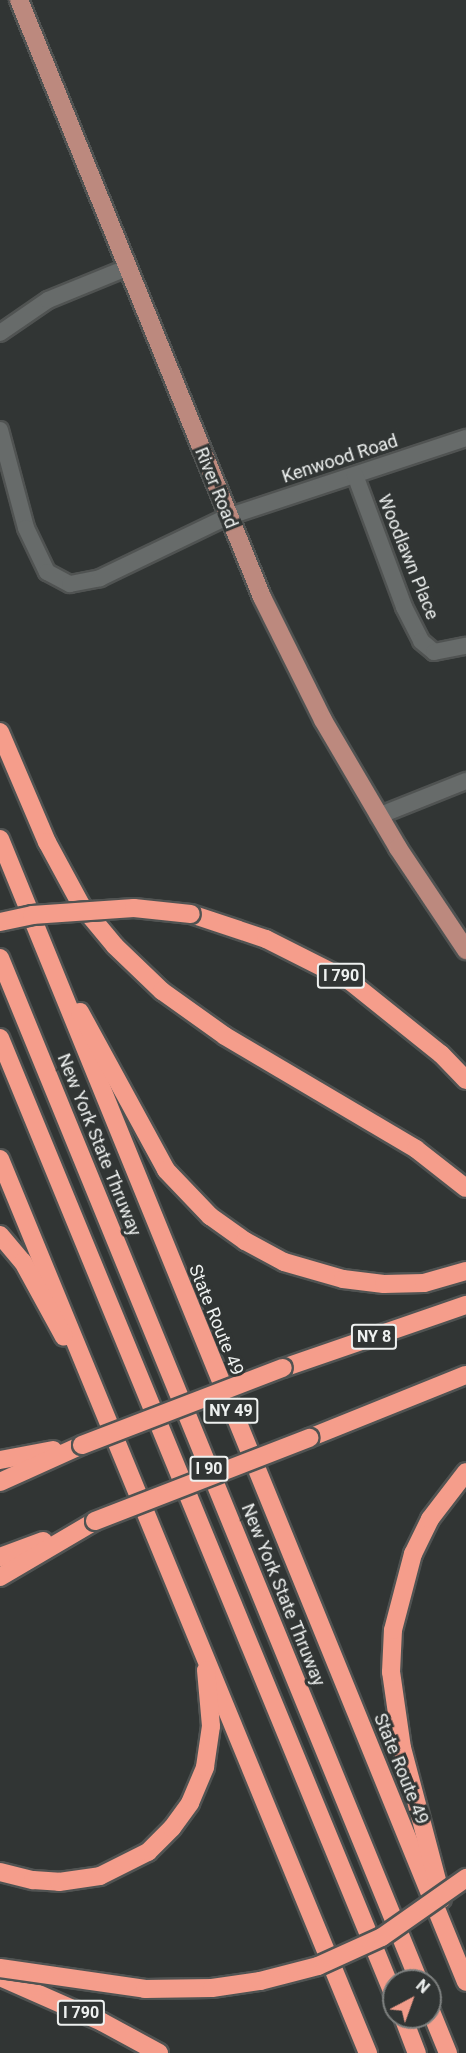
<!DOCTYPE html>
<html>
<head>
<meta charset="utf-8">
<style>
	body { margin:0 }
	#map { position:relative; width:466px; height:2053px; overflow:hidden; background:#313534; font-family:Roboto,sans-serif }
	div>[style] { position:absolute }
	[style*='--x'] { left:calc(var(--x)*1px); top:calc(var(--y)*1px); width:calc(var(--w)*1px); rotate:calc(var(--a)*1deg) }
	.roads { filter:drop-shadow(2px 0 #505352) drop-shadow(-2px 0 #505352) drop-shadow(0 2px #505352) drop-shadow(0 -2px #505352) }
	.minor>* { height:16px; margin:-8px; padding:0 8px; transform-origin:8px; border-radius:8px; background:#676b6a }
	.major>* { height:18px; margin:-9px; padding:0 9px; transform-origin:9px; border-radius:9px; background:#bc897e }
	.highway>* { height:18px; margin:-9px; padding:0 9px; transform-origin:9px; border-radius:9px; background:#f59d8b }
	.bridges { filter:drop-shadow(2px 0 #505352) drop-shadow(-2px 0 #505352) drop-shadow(0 2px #505352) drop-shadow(0 -2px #505352) }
	.highway-bridge>* { height:18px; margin:-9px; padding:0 9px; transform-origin:9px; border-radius:9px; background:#f59d8b }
	span { translate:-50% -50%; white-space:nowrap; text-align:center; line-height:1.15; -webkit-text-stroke:6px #313534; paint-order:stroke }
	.shield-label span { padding:2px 4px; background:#313534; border:2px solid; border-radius:4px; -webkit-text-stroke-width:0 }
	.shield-label { font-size:16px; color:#eef1f0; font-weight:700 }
	.street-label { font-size:18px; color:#eef1f0 }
	.north { position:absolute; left:382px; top:1969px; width:60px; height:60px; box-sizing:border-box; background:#313534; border:2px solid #7d807f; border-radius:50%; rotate:41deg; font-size:16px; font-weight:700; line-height:24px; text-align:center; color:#eef1f0 }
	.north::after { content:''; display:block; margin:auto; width:21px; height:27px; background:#f49d8b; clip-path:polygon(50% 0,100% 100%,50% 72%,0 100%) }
</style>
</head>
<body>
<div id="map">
	<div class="roads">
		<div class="minor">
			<i style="--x:0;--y:333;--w:58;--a:-34.5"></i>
			<i style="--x:48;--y:300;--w:87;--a:-22.2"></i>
			<i style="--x:0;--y:430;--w:101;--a:75.1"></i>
			<i style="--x:26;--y:528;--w:49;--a:64.5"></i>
			<i style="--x:47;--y:572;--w:26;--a:28"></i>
			<i style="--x:70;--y:584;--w:31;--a:-11"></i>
			<i style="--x:100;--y:578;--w:141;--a:-25.7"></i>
			<i style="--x:227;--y:517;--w:252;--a:-18.3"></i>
			<i style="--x:355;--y:475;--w:141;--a:69.6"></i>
			<i style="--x:404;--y:607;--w:38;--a:63"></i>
			<i style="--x:421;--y:641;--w:17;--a:40"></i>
			<i style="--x:434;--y:652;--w:33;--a:-11"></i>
			<i style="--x:378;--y:816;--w:95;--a:-21.7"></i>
		</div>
		<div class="major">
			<i style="--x:19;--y:0;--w:645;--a:67.85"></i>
			<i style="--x:262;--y:597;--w:137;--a:63.6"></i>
			<i style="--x:323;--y:720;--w:148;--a:59.6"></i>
			<i style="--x:398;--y:848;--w:123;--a:56.3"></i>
		</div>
		<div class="highway">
			<i style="--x:0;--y:732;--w:120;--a:66.9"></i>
			<i style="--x:47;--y:842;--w:72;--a:61.6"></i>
			<i style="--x:81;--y:905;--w:53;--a:50.3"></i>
			<i style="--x:115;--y:946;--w:65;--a:43.8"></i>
			<i style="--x:162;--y:991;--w:77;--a:35.5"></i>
			<i style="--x:225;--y:1036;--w:222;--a:30.6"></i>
			<i style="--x:416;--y:1149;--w:63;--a:38"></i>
			<i style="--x:0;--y:839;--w:1234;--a:67.82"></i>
			<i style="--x:191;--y:914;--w:79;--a:18.4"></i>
			<i style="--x:266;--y:939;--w:95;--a:26.8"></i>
			<i style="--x:351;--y:982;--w:115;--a:38.7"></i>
			<i style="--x:441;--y:1054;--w:36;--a:46"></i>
			<i style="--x:0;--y:958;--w:1105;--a:67.73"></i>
			<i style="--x:80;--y:1012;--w:180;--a:61.4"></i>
			<i style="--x:166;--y:1170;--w:64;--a:46.3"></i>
			<i style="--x:210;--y:1216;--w:43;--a:35.5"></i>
			<i style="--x:245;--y:1241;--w:44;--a:28.3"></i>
			<i style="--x:284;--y:1262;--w:61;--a:16.1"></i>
			<i style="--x:343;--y:1279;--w:41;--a:7"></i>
			<i style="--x:384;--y:1284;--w:40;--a:-1.4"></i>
			<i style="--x:424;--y:1283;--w:44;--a:-15.9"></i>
			<i style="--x:0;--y:1038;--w:1036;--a:67.64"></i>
			<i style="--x:0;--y:1159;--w:967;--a:67.63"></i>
			<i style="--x:0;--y:1235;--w:35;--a:50"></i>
			<i style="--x:23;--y:1262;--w:85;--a:61.3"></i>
			<i style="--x:283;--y:1368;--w:194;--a:-19"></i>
			<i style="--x:309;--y:1438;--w:169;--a:-21.9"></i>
			<i style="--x:0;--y:1460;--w:54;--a:-10.7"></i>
			<i style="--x:0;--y:1482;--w:90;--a:-24.3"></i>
			<i style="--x:0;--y:1557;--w:46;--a:-20.4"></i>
			<i style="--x:0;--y:1577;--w:110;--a:-30.5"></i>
			<i style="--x:0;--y:1872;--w:34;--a:14"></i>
			<i style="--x:33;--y:1880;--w:26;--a:4"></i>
			<i style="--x:59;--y:1882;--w:41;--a:-8.3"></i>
			<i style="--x:100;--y:1876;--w:54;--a:-26.6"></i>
			<i style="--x:148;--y:1852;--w:34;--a:-45"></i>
			<i style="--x:172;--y:1828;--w:31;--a:-54"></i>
			<i style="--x:190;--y:1803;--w:39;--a:-67"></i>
			<i style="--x:205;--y:1767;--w:41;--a:-81.7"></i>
			<i style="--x:211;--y:1726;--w:56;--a:-95.1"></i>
			<i style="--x:442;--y:1899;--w:156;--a:-104.8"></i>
			<i style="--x:402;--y:1748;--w:77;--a:-98.2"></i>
			<i style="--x:391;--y:1672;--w:42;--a:-87.3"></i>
			<i style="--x:393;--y:1630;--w:79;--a:-75.3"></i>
			<i style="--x:413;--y:1554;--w:39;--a:-64"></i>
			<i style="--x:430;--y:1519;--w:59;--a:-52.5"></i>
			<i style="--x:0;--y:1977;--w:111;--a:23.8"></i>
			<i style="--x:102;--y:2022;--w:65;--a:28.5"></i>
			<i style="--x:430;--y:2009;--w:48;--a:67.8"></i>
			<i style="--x:403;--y:2017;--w:39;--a:69"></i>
		</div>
	</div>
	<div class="bridges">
		<div class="highway-bridge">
			<i style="--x:0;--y:922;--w:33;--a:-12"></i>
			<i style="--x:32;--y:915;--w:102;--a:-3.9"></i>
			<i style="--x:134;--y:908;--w:57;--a:6"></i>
			<i style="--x:82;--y:1445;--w:215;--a:-21"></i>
			<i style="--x:95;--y:1521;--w:230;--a:-21.2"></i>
			<i style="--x:0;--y:1968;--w:147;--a:8.2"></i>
			<i style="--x:145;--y:1989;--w:67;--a:-0.9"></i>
			<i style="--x:212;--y:1988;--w:49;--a:-8.3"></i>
			<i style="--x:260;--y:1981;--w:60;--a:-14.5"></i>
			<i style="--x:318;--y:1966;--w:70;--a:-24.4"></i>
			<i style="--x:382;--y:1937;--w:103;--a:-35.1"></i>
		</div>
	</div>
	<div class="shield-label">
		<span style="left:341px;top:976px">I 790</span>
		<span style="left:374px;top:1337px">NY 8</span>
		<span style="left:231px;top:1411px">NY 49</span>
		<span style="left:209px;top:1469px">I 90</span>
		<span style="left:81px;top:2013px">I 790</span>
	</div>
	<div class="street-label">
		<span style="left:340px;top:459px;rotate:-18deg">Kenwood Road</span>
		<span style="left:216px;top:488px;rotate:68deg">River Road</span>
		<span style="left:408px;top:557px;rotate:68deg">Woodlawn Place</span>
		<span style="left:99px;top:1145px;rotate:68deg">New York State Thruway</span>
		<span style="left:216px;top:1320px;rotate:68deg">State Route 49</span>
		<span style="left:283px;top:1595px;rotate:68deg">New York State Thruway</span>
		<span style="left:401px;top:1769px;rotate:68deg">State Route 49</span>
	</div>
	<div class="north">N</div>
</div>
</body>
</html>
